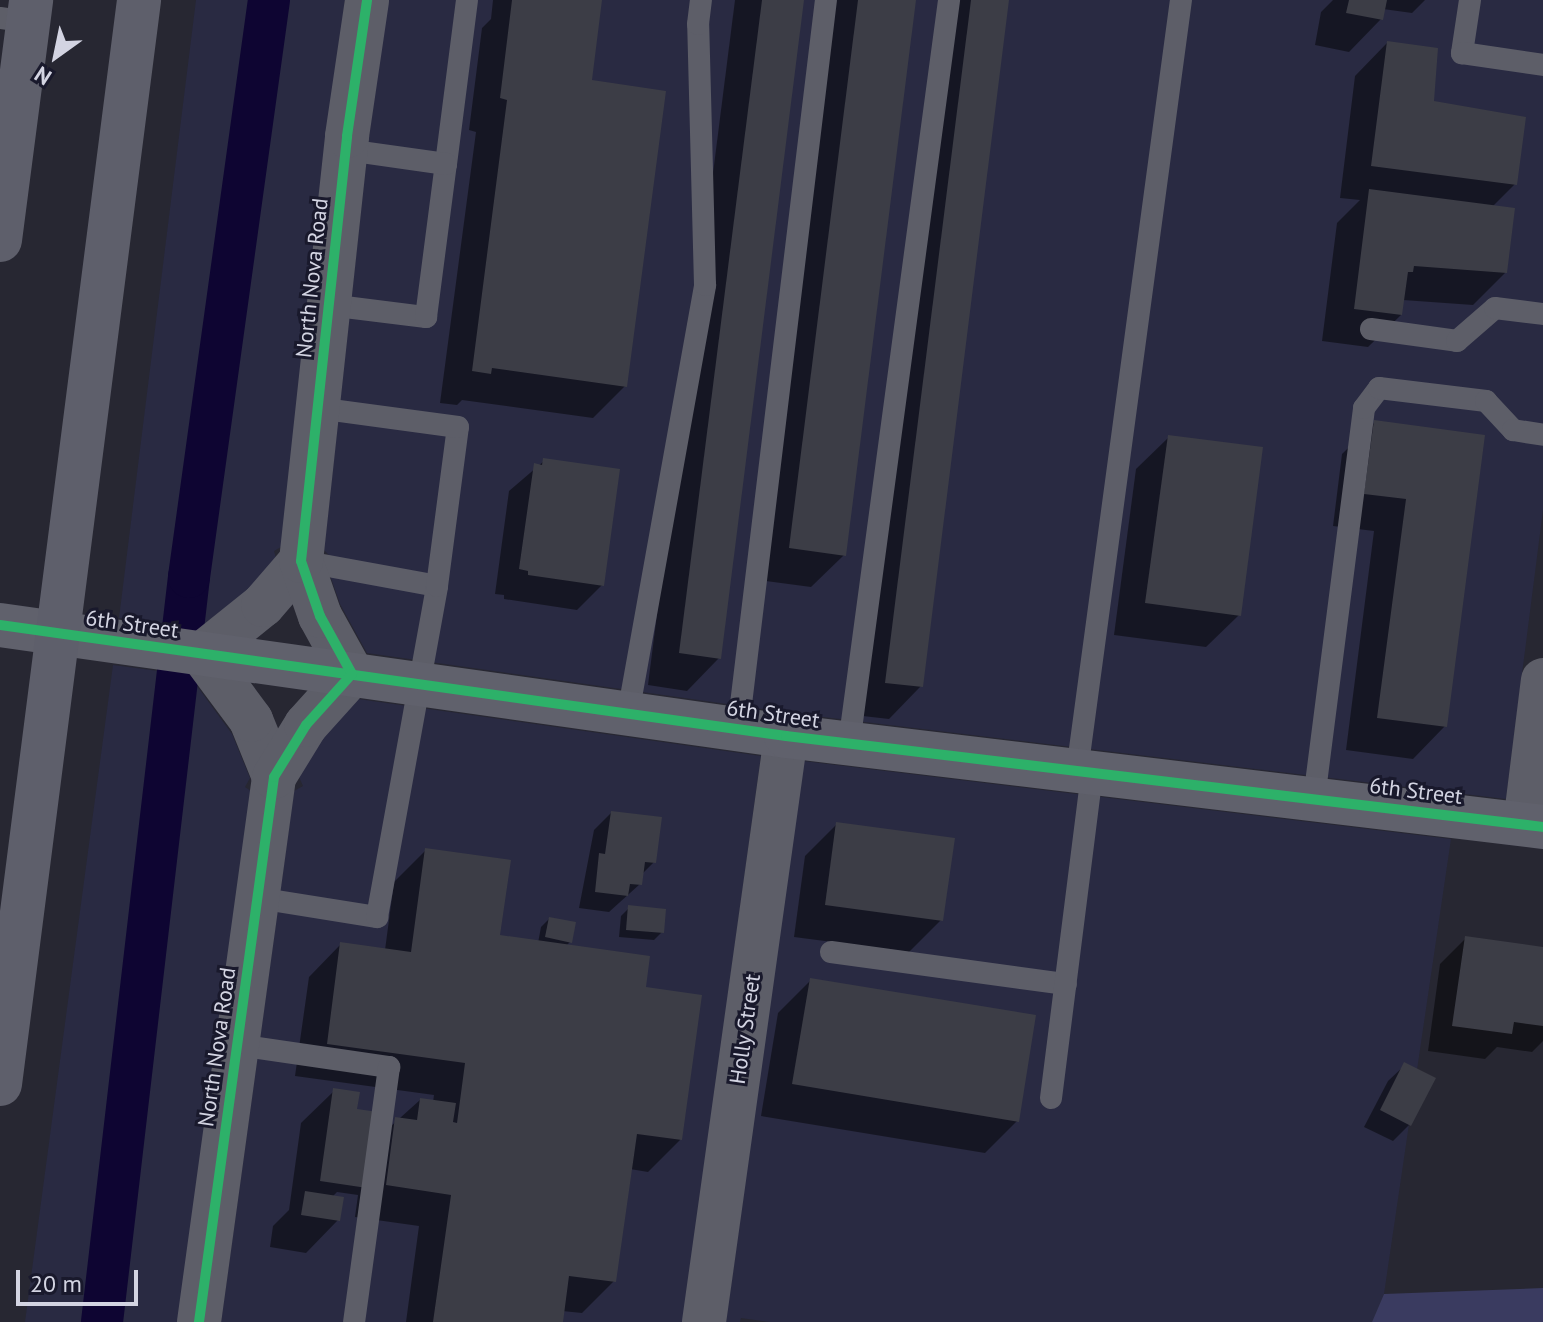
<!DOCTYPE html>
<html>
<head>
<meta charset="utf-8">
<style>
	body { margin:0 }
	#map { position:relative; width:1543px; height:1322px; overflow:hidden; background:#272732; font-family:"PT Sans",sans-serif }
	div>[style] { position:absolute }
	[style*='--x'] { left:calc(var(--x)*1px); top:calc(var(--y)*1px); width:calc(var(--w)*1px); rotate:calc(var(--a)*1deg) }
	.built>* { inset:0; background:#292a42 }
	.green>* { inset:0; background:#3a3b60 }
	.shadow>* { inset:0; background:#0007 }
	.canal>* { height:42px; margin:-21px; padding:0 21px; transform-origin:21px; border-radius:21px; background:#0e0532 }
	.building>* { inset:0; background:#3c3d46 }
	.lane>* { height:22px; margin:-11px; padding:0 11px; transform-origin:11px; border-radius:11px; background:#5d5e68 }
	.street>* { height:44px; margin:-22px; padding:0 22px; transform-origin:22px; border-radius:22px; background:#5d5e68 }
	.secondary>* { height:44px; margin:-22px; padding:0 22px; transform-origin:22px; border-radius:22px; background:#60616c }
	.primary>* { height:44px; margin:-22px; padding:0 22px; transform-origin:22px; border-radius:22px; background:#5e5f6b }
	.cycleway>* { height:10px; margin:-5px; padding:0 5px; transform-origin:5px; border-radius:5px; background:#2db169 }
	span { translate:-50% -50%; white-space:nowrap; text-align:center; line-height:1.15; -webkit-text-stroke:6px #19192c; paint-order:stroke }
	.street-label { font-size:22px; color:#d3d4e2 }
	.north { position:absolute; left:16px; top:16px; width:80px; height:80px; -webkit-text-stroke:6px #19192c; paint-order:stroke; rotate:213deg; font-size:22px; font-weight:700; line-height:32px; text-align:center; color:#d3d4e2 }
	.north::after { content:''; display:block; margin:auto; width:28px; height:36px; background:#d3d4e2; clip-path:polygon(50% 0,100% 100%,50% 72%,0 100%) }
	.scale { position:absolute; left:16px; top:1270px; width:122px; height:36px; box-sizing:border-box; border:4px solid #d3d4e2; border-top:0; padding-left:10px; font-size:24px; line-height:28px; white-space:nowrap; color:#d3d4e2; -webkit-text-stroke:6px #19192c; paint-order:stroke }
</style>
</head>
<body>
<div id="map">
	<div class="built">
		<i style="clip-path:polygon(196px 0,345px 0,281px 547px,274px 551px,276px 558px,249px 589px,198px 629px,119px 618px)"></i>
		<i style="clip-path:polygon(388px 0,1543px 0,1543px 510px,1506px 799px,790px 713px,367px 653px,340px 604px,326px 564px,331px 557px,324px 550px,369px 136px)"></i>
		<i style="clip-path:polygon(113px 665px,189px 675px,232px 734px,250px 778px,245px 787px,251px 791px,178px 1322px,25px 1322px)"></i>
		<i style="clip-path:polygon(358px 699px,761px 756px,683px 1322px,221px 1322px,294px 791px,303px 786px,299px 777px,322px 738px)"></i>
		<i style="clip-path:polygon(803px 761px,1451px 839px,1384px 1294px,1372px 1322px,770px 1322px,741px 1318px,740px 1322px,726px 1322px)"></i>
	</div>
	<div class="green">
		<i style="clip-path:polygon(1543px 1288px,1543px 1322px,1372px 1322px,1384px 1294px)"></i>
	</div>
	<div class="shadow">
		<i style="clip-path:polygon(493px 0,600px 0,589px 82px,625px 386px,593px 418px,462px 400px,457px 405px,440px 403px,476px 132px,469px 130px,482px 28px,491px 19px)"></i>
		<i style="clip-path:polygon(735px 0,802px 0,719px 658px,687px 691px,648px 685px)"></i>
		<i style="clip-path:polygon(836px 0,914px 0,844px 555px,811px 587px,758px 580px)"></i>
		<i style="clip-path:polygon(943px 0,1007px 0,921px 686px,889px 719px,854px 715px)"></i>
		<i style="clip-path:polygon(1333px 0,1425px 0,1412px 13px,1383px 9px,1381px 19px,1349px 52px,1315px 45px,1321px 12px)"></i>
		<i style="clip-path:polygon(1387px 43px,1432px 103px,1515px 184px,1492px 207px,1505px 273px,1473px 305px,1403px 300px,1401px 315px,1368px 347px,1322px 341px,1337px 223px,1360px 200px,1340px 198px,1355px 76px)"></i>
		<i style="clip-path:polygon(1375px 422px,1483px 436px,1445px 726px,1413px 759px,1346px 750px,1374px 531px,1333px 526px,1342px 454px)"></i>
		<i style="clip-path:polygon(1169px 437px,1239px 615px,1206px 647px,1114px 635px,1136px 469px)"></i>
		<i style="clip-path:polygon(544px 461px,602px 585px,577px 610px,504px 599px,504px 595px,495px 594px,509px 491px)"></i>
		<i style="clip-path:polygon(611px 813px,654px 862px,642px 874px,640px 884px,609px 912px,579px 908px,594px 830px)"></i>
		<i style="clip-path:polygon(837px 824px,941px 920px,909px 952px,794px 937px,805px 856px)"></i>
		<i style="clip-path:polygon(426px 850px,498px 937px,538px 943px,541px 927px,549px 919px,570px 942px,566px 946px,644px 989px,680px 1140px,648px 1172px,630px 1169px,614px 1281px,582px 1313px,562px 1311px,561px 1322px,406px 1322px,419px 1226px,355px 1217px,358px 1195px,337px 1192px,332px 1197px,338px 1220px,306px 1253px,270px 1247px,273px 1226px,289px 1210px,301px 1123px,334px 1091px,355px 1111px,371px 1144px,420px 1100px,433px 1102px,434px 1095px,295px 1076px,309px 977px,341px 944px,385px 950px,394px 882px)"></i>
		<i style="clip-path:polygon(629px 908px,662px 932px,654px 940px,619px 937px,621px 916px)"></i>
		<i style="clip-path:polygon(1465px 939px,1543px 949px,1543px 1041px,1532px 1052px,1497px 1047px,1485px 1059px,1428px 1051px,1440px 964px)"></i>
		<i style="clip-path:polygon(811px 980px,1017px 1121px,985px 1153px,761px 1116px,778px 1013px)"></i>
		<i style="clip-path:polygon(1405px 1065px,1410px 1124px,1393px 1141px,1364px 1127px,1388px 1081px)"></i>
	</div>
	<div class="canal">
		<i style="--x:102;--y:1322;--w:750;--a:-83.34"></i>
		<i style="--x:189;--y:577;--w:583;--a:-82.11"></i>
	</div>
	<div class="building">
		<i style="clip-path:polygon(512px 0,602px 0,592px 80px,666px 91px,627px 387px,492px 368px,491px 374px,472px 371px,507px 100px,500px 98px)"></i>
		<i style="clip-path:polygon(762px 0,804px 0,721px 659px,679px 653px)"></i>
		<i style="clip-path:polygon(858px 0,916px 0,846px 556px,789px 548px)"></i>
		<i style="clip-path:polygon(971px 0,1009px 0,923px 687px,885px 683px)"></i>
		<i style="clip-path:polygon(1349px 0,1387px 0,1383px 20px,1346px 13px)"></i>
		<i style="clip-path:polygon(1387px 41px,1438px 48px,1434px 101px,1526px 117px,1517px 185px,1371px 166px)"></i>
		<i style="clip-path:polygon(1369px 189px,1515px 208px,1507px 273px,1414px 266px,1413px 272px,1408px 272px,1402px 315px,1354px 309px)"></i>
		<i style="clip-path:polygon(1374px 420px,1485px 435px,1447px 727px,1377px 718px,1406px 499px,1364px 494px)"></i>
		<i style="clip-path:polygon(1168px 435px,1263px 447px,1241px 616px,1145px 603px)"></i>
		<i style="clip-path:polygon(543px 458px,620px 469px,604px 586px,528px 575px,528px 571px,519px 569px,534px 463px,542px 465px)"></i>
		<i style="clip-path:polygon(611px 811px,662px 817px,656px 863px,645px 862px,642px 885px,630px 884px,628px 896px,595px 892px,599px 853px,605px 854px)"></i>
		<i style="clip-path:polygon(836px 822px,955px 838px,943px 921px,825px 905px)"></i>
		<i style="clip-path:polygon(425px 848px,511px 860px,500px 935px,650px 956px,646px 987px,702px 995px,682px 1140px,637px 1134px,616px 1282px,569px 1276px,563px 1322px,433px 1322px,451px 1195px,386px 1185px,395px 1117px,417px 1120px,420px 1098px,456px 1103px,453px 1122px,457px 1123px,465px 1063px,327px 1044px,340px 942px,411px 952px)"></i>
		<i style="clip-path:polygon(628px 905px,666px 909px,664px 933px,626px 930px)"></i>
		<i style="clip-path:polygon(549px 917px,576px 922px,572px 943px,545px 937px)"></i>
		<i style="clip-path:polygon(1465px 936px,1543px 947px,1543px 1026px,1514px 1022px,1512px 1034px,1452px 1026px)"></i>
		<i style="clip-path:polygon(810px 978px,1036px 1015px,1019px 1122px,792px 1084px)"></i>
		<i style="clip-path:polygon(1404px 1062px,1436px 1078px,1411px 1126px,1380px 1110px)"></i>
		<i style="clip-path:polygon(333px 1088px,360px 1092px,357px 1109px,378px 1112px,367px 1188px,320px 1181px)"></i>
		<i style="clip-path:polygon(305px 1191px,344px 1197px,340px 1221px,301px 1215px)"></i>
	</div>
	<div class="lane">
		<i style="--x:1470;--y:0;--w:54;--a:98.6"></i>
		<i style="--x:1462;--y:53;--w:82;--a:8.4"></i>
		<i style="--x:0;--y:18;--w:28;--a:8"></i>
		<i style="--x:446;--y:164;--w:165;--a:-82.7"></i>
		<i style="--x:329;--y:305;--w:98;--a:7.1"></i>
		<i style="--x:426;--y:317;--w:154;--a:-82.6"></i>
		<i style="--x:446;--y:164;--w:101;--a:-172"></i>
		<i style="--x:1371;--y:329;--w:87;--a:7.9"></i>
		<i style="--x:1457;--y:341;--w:50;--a:-41"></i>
		<i style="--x:1495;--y:308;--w:48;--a:7.1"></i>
		<i style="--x:301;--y:561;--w:138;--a:10.4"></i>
		<i style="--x:628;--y:714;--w:436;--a:-79.8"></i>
		<i style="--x:705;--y:285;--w:261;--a:-91.5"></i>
		<i style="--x:698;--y:24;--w:24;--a:-83"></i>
		<i style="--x:738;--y:729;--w:734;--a:-83.12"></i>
		<i style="--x:849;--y:744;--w:751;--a:-82.34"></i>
		<i style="--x:1077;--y:771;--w:778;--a:-82.32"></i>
		<i style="--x:1314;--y:799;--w:394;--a:-82.7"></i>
		<i style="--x:1364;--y:408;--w:25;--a:-53"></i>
		<i style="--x:1379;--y:388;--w:108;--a:6.9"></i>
		<i style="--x:1486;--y:401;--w:40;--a:47"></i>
		<i style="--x:1513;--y:430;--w:30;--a:9"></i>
		<i style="--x:258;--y:898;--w:121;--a:9.1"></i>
		<i style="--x:377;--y:917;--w:336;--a:-79.7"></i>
		<i style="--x:437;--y:586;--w:160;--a:-82.5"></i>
		<i style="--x:458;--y:427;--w:141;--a:-172.3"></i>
		<i style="--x:831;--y:952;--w:237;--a:7.8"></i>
		<i style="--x:238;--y:1045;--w:153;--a:8.3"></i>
		<i style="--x:389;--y:1067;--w:257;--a:97.8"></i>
		<i style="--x:1051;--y:1098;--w:328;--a:-82.8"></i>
	</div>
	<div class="street">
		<i style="--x:274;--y:777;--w:61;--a:-112"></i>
		<i style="--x:251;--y:720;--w:82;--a:-126.6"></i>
		<i style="--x:202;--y:654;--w:78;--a:-38.8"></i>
		<i style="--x:263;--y:605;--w:58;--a:-49.2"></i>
		<i style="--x:1525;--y:824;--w:145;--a:-82.9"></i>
		<i style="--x:199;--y:1322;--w:550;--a:-82.16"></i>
		<i style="--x:274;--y:777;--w:61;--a:-58.4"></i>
		<i style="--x:306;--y:725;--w:69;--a:-48"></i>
		<i style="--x:352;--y:674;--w:66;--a:-118.9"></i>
		<i style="--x:320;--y:616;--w:58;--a:-109.1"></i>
		<i style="--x:301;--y:561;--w:427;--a:-83.8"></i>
		<i style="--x:347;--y:136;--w:137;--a:-81.6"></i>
		<i style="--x:704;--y:1322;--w:592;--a:-82.03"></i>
	</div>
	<div class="secondary">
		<i style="--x:0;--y:625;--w:794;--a:8.04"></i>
		<i style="--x:786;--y:736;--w:762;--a:6.85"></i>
	</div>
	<div class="primary">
		<i style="--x:0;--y:240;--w:242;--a:-82.6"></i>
		<i style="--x:0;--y:1084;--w:1093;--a:-82.69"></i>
	</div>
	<div class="cycleway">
		<i style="--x:0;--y:625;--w:794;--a:8.04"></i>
		<i style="--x:786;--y:736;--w:762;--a:6.85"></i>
		<i style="--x:352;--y:674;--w:66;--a:-118.9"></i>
		<i style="--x:320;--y:616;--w:58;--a:-109.1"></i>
		<i style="--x:301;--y:561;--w:427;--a:-83.8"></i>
		<i style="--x:347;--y:136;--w:137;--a:-81.6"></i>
		<i style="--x:199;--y:1322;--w:550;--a:-82.16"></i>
		<i style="--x:274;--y:777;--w:61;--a:-58.4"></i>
		<i style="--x:306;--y:725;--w:69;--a:-48"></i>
	</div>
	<div class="street-label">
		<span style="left:312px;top:278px;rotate:-84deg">North Nova Road</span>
		<span style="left:132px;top:624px;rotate:8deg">6th Street</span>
		<span style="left:773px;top:714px;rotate:8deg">6th Street</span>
		<span style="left:1416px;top:791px;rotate:7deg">6th Street</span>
		<span style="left:745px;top:1029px;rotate:-82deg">Holly Street</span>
		<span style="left:217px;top:1047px;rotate:-82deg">North Nova Road</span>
	</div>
	<div class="north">N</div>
	<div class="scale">20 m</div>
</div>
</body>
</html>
